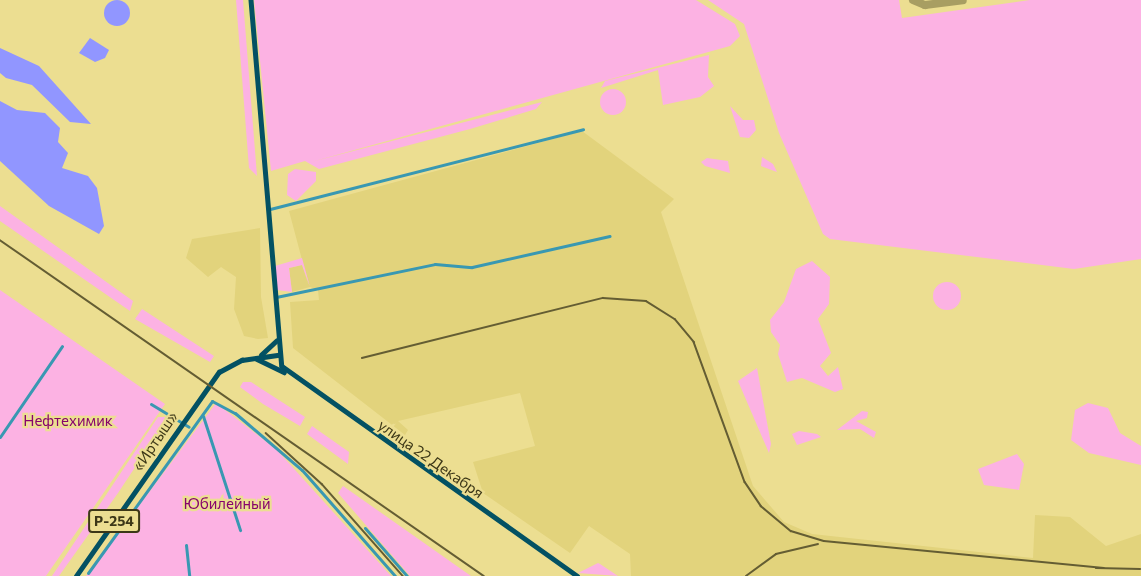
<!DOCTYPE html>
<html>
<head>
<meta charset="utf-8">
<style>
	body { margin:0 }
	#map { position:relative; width:1141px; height:576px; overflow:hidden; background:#ecde91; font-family:Commissioner,sans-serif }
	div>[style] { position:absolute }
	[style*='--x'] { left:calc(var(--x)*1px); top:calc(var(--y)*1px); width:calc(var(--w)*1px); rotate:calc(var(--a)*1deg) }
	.built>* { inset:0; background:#e2d37c }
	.green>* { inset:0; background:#fcb2e3 }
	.round { border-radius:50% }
	.water>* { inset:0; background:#9196ff }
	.taxiway>* { height:8px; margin:-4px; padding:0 4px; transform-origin:4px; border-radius:4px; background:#a89e62 }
	.street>* { height:3px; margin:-1.5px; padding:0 1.5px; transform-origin:1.5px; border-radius:1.5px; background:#3998b2 }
	.primary>* { height:4.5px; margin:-2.25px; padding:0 2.25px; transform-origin:2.25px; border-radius:2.25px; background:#035163 }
	.rail>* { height:1.5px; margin:-0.75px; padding:0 0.75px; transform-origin:0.75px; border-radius:0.75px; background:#645d33 }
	span { translate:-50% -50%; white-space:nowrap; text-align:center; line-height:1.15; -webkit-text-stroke:4.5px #ecde91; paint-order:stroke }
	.shield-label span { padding:2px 4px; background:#ecde91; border:2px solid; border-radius:4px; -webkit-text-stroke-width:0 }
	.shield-label { font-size:14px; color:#3c3717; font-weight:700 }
	.park-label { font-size:15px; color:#87036c }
	.street-label { font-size:15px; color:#3c3717 }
</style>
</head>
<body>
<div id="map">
	<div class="built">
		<i style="clip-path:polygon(582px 131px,674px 199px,661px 212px,753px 486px,784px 522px,812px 534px,1033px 558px,1035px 515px,1070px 517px,1106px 546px,1141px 534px,1141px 576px,631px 576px,630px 554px,589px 526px,570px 553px,483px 493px,473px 462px,535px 446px,520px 393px,398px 421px,408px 430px,405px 435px,293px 348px,290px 302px,319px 300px,318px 290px,310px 287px,292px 292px,289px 268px,302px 265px,309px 286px,289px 211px)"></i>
		<i style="clip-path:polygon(260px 228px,261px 297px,268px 338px,258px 339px,244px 336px,234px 309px,236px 277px,221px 267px,208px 277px,186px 258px,192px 239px)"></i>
	</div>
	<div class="green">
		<i style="clip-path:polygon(236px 0,243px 0,257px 176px,249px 168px)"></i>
		<i style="clip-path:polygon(254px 0,696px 0,735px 24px,740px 36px,730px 46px,311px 162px,542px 102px,536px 109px,470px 129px,319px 169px,305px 161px,271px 171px)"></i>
		<i style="clip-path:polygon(708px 0,899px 0,902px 18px,1030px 0,1141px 0,1141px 259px,1074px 269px,830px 239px,823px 234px,779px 133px,744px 24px)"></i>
		<i style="clip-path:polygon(709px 55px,708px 77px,714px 86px,700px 97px,663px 105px,658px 70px,601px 88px,605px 81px)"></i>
		<i class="round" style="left:600px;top:89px;width:26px;height:26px"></i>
		<i style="clip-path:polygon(730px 106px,743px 120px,754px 120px,756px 130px,749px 138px,740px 137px)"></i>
		<i style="clip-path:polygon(762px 157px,773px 164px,777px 172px,761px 166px)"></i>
		<i style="clip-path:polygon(707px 158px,728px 161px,730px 173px,705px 166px,701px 162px)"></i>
		<i style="clip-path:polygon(295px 169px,316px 172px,316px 181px,296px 201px,287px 195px,288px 174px)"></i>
		<i style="clip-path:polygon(0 206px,133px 301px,130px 311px,0 221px)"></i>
		<i style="clip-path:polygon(302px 258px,310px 287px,302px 265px,289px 268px,292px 292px,277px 290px,275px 266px)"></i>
		<i style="clip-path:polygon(812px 261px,830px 277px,829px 304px,818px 319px,831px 353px,820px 366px,828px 376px,838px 367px,843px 389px,835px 392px,802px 378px,787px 382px,778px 354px,780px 345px,771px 332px,770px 320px,784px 302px,796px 269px)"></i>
		<i class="round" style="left:933px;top:282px;width:28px;height:28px"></i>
		<i style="clip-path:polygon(0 290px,165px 404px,46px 576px,0 576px)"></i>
		<i style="clip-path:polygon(142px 309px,214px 356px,210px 362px,135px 319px)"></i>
		<i style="clip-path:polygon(757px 368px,771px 444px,769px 453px,738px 381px)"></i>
		<i style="clip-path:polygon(243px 382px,251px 382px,305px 417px,300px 426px,263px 404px,240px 387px)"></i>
		<i style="clip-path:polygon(216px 403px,277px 450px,391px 576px,86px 576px)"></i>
		<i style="clip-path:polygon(1088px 403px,1108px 408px,1120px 433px,1141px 446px,1141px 465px,1089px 453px,1071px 440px,1075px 410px)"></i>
		<i style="clip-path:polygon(862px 411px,868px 412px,867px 418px,856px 421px,876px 432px,874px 438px,860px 429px,837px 430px)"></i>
		<i style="clip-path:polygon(158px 417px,165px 417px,163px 425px,118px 493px,59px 576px,52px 576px)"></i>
		<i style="clip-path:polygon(312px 426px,349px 452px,348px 464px,307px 434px)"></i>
		<i style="clip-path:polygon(799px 431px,817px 434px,821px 437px,797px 445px,792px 434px)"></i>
		<i style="clip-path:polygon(1017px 454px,1024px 464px,1019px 490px,984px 485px,978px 469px)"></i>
		<i style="clip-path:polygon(343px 486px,471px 576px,410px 576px,338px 493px)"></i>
		<i style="clip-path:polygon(598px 563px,600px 564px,618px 576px,578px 573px)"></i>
	</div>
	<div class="water">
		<i class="round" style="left:104px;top:0;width:26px;height:26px"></i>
		<i style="clip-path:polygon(90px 38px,109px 50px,105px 58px,95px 62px,79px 53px)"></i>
		<i style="clip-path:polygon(0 48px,39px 66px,91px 124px,70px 122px,32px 85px,6px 78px,0 73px)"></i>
		<i style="clip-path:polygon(0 101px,17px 110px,45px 113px,60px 128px,58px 142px,68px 153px,62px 168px,88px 176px,97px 188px,104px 226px,99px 234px,49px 206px,0 161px)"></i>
	</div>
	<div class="taxiway">
		<i style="--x:913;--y:0;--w:13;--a:23"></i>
		<i style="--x:925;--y:5;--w:38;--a:-7"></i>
	</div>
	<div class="street">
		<i style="--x:270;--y:209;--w:323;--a:-14.3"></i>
		<i style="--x:276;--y:297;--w:162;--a:-11.7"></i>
		<i style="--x:435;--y:264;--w:37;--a:5"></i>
		<i style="--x:472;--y:267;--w:141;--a:-12.7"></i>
		<i style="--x:151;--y:404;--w:44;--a:31.2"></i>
		<i style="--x:203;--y:416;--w:120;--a:72"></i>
		<i style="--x:0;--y:437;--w:110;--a:-55.7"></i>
		<i style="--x:365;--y:528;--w:64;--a:48.8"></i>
		<i style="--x:186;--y:545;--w:31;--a:84"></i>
		<i style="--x:88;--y:573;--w:212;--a:-54.2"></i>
		<i style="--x:212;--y:401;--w:26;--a:28"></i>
		<i style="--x:235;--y:413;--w:88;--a:40.4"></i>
		<i style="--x:302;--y:470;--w:141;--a:48.7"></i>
	</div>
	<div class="primary">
		<i style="--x:251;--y:0;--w:367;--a:85.2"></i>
		<i style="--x:282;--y:366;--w:362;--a:35.4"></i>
		<i style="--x:261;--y:355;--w:21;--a:-43"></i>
		<i style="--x:257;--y:359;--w:30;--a:26"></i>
		<i style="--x:76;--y:576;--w:249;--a:-55"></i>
		<i style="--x:219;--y:372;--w:26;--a:-28"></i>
		<i style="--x:242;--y:360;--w:37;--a:-8"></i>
	</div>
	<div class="rail">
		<i style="--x:0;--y:240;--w:589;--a:34.77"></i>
		<i style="--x:362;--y:358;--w:248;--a:-14"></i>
		<i style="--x:603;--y:298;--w:43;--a:4"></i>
		<i style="--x:646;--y:301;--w:34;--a:32"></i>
		<i style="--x:675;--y:319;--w:30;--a:50"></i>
		<i style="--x:694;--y:342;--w:149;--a:70"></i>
		<i style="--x:745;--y:482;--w:29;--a:56"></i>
		<i style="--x:761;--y:506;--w:39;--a:40"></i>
		<i style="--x:791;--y:531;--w:34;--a:17"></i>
		<i style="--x:824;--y:541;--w:281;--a:5.5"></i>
		<i style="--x:266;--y:433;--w:76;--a:42.3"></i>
		<i style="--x:322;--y:484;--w:123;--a:48.6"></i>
		<i style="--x:1096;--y:568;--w:44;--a:1.3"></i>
		<i style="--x:746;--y:576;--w:37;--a:-36"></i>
		<i style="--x:776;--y:554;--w:43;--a:-13.4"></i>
	</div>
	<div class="shield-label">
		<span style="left:114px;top:521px">Р-254</span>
	</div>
	<div class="park-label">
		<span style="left:68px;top:421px">Нефтехимик</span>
		<span style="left:227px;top:504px">Юбилейный</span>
	</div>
	<div class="street-label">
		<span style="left:155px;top:441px;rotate:-56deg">«Иртыш»</span>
		<span style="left:431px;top:459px;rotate:35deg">улица 22 Декабря</span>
	</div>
</div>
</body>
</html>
